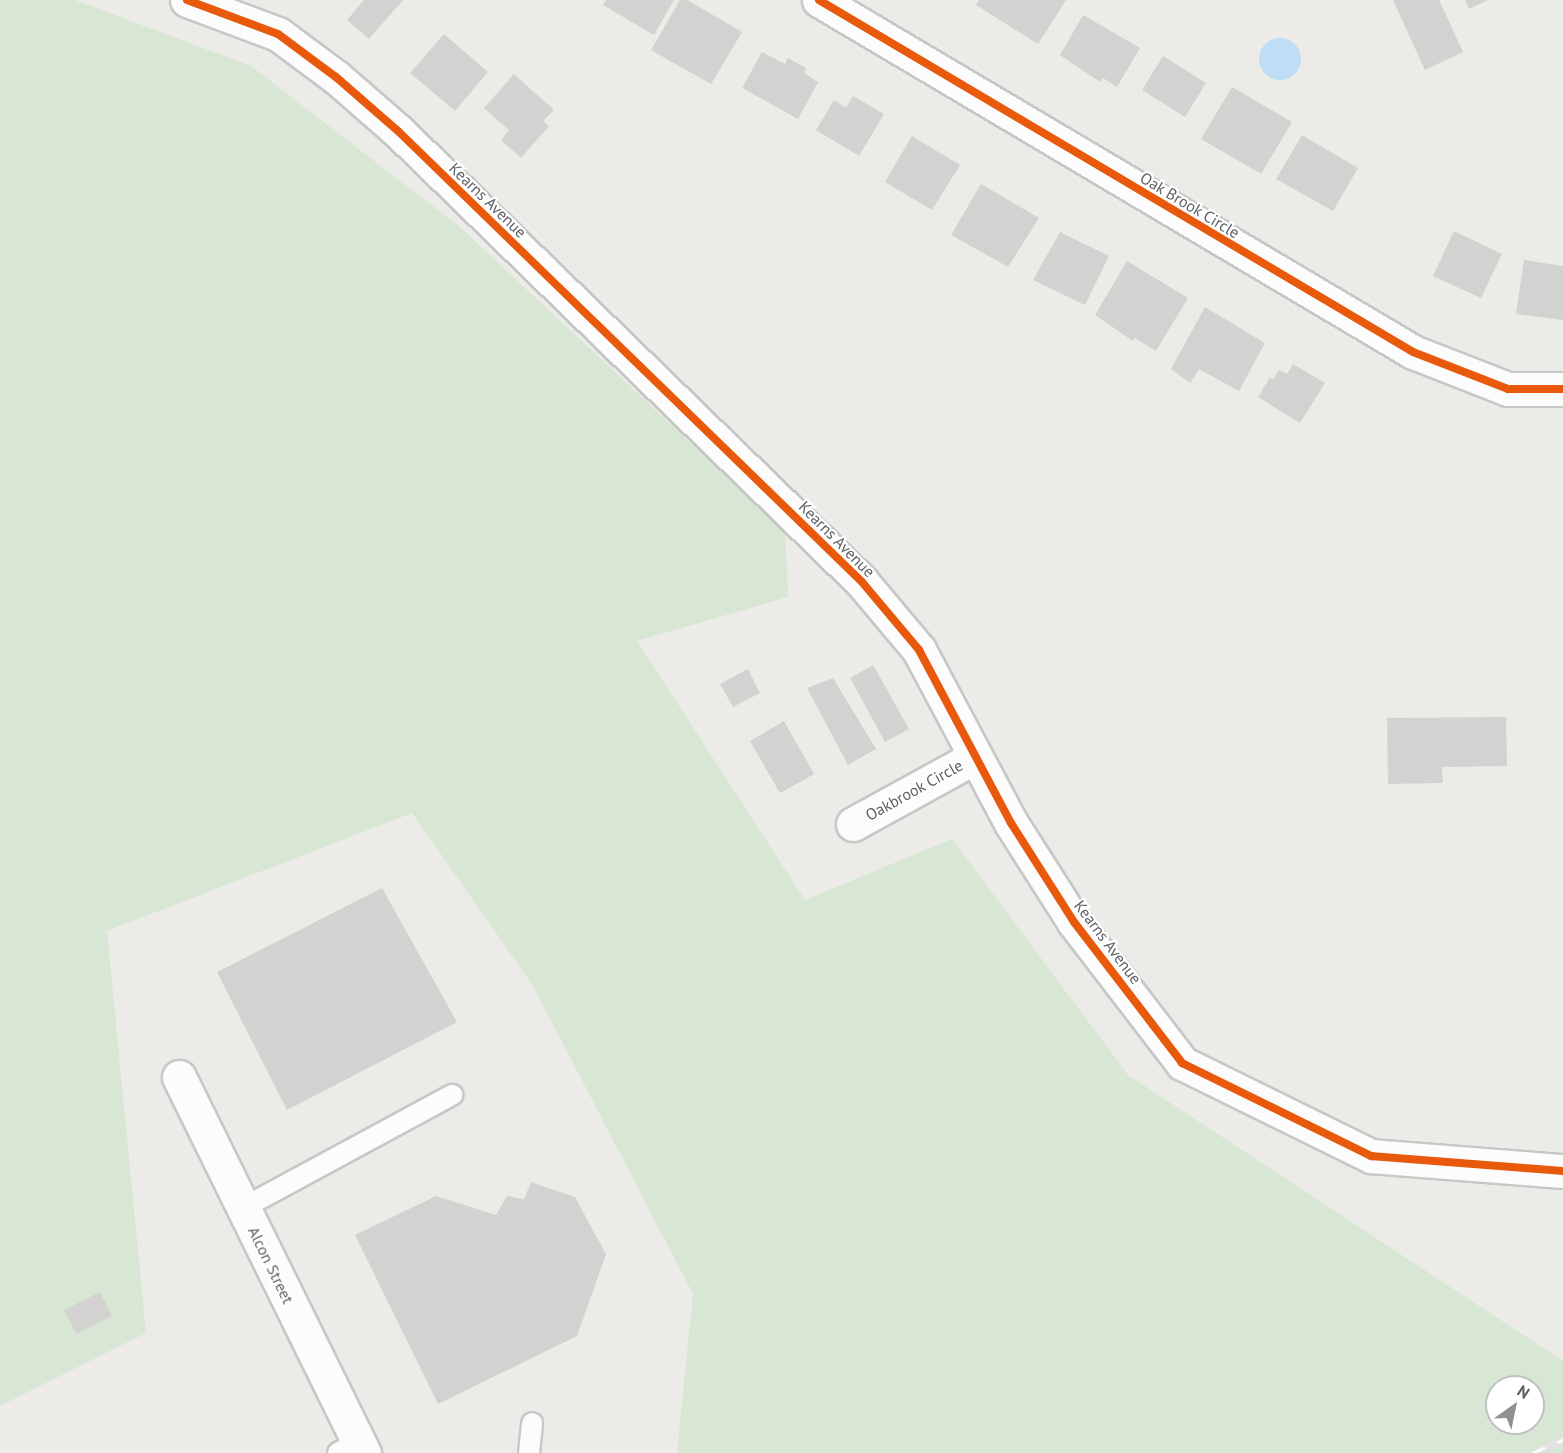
<!DOCTYPE html>
<html>
<head>
<meta charset="utf-8">
<style>
	body { margin:0 }
	#map { position:relative; width:1563px; height:1453px; overflow:hidden; background:#edebe8; font-family:"PT Sans",sans-serif }
	div>[style] { position:absolute }
	[style*='--x'] { left:calc(var(--x)*1px); top:calc(var(--y)*1px); width:calc(var(--w)*1px); rotate:calc(var(--a)*1deg) }
	.green>* { inset:0; background:#d7e7d4 }
	.water>* { inset:0; background:#bfdef5 }
	.round { border-radius:50% }
	.building>* { inset:0; background:#d3d2d1 }
	.roads { filter:drop-shadow(2px 0 #c7c7c7) drop-shadow(-2px 0 #c7c7c7) drop-shadow(0 2px #c7c7c7) drop-shadow(0 -2px #c7c7c7) }
	.service>* { height:20px; margin:-10px; padding:0 10px; transform-origin:10px; border-radius:10px; background:#fcfcfc }
	.minor>* { height:33px; margin:-16.5px; padding:0 16.5px; transform-origin:16.5px; border-radius:16.5px; background:#fcfcfc }
	.rail>* { height:7px; margin-top:-3.5px; transform-origin:0; background:repeating-linear-gradient(90deg,#fff 0 14px,#e3e2e2 0 28px); box-sizing:border-box; border-block:2px solid #e3e2e2 }
	.cycleway>* { height:8px; margin:-4px; padding:0 4px; transform-origin:4px; border-radius:4px; background:#e8590c }
	span { translate:-50% -50%; white-space:nowrap; text-align:center; line-height:1.15; -webkit-text-stroke:4.5px #fff; paint-order:stroke }
	.street-label { font-size:16px; color:#5d6165 }
	.north { position:absolute; left:1485px; top:1375px; width:60px; height:60px; box-sizing:border-box; background:#fff; border:2px solid #bec0c1; border-radius:50%; rotate:33deg; font-size:16px; font-weight:700; line-height:24px; text-align:center; color:#5d6165 }
	.north::after { content:''; display:block; margin:auto; width:21px; height:27px; background:#8f9193; clip-path:polygon(50% 0,100% 100%,50% 72%,0 100%) }
</style>
</head>
<body>
<div id="map">
	<div class="green">
		<i style="clip-path:polygon(evenodd,0 0,75px 0,251px 66px,460px 227px,785px 531px,788px 597px,637px 641px,805px 900px,952px 839px,1128px 1075px,1563px 1361px,1563px 1453px,677px 1453px,693px 1294px,533px 986px,412px 813px,107px 931px,146px 1333px,0 1406px,0 0,1497px 1387px,1533px 1387px,1533px 1423px,1497px 1423px,1497px 1387px)"></i>
	</div>
	<div class="water">
		<i class="round" style="left:1259px;top:38px;width:42px;height:42px"></i>
	</div>
	<div class="building">
		<i style="clip-path:polygon(364px 0,403px 0,369px 39px,347px 20px)"></i>
		<i style="clip-path:polygon(606px 0,674px 0,654px 35px,603px 5px)"></i>
		<i style="clip-path:polygon(680px 0,687px 0,742px 32px,711px 84px,651px 50px)"></i>
		<i style="clip-path:polygon(979px 0,1066px 0,1038px 44px,976px 5px)"></i>
		<i style="clip-path:polygon(1393px 0,1439px 0,1463px 52px,1425px 70px)"></i>
		<i style="clip-path:polygon(1465px 0,1488px 0,1469px 9px)"></i>
		<i style="clip-path:polygon(1083px 15px,1140px 48px,1117px 87px,1103px 78px,1100px 82px,1060px 55px)"></i>
		<i style="clip-path:polygon(444px 34px,488px 72px,455px 111px,410px 73px)"></i>
		<i style="clip-path:polygon(762px 52px,785px 64px,788px 58px,806px 68px,804px 73px,818px 82px,798px 119px,742px 88px)"></i>
		<i style="clip-path:polygon(1163px 56px,1206px 83px,1185px 117px,1142px 90px)"></i>
		<i style="clip-path:polygon(514px 74px,554px 110px,543px 121px,549px 126px,521px 158px,501px 140px,509px 130px,484px 108px)"></i>
		<i style="clip-path:polygon(1232px 87px,1292px 122px,1261px 174px,1201px 139px)"></i>
		<i style="clip-path:polygon(853px 96px,884px 114px,859px 156px,816px 130px,834px 100px,846px 108px)"></i>
		<i style="clip-path:polygon(1302px 135px,1358px 168px,1333px 211px,1276px 179px)"></i>
		<i style="clip-path:polygon(912px 136px,960px 165px,932px 210px,885px 182px)"></i>
		<i style="clip-path:polygon(981px 184px,1039px 218px,1008px 267px,951px 235px)"></i>
		<i style="clip-path:polygon(1454px 231px,1502px 254px,1481px 298px,1433px 276px)"></i>
		<i style="clip-path:polygon(1060px 232px,1109px 256px,1085px 305px,1033px 280px)"></i>
		<i style="clip-path:polygon(1524px 260px,1563px 266px,1563px 320px,1516px 314px)"></i>
		<i style="clip-path:polygon(1127px 261px,1188px 298px,1156px 351px,1135px 338px,1133px 341px,1095px 315px)"></i>
		<i style="clip-path:polygon(1205px 307px,1265px 343px,1239px 391px,1199px 369px,1190px 383px,1171px 369px)"></i>
		<i style="clip-path:polygon(1293px 364px,1325px 383px,1300px 423px,1258px 397px,1270px 377px,1273px 380px,1279px 370px,1287px 374px)"></i>
		<i style="clip-path:polygon(873px 665px,909px 729px,885px 742px,850px 678px)"></i>
		<i style="clip-path:polygon(748px 669px,760px 693px,733px 707px,720px 684px)"></i>
		<i style="clip-path:polygon(833px 678px,876px 749px,848px 765px,807px 688px)"></i>
		<i style="clip-path:polygon(1506px 717px,1507px 766px,1442px 767px,1443px 783px,1388px 784px,1387px 718px)"></i>
		<i style="clip-path:polygon(784px 721px,814px 774px,780px 793px,750px 741px)"></i>
		<i style="clip-path:polygon(382px 888px,457px 1022px,287px 1110px,217px 972px)"></i>
		<i style="clip-path:polygon(531px 1182px,575px 1197px,606px 1254px,577px 1336px,438px 1404px,355px 1235px,436px 1196px,496px 1215px,507px 1196px,524px 1199px)"></i>
		<i style="clip-path:polygon(100px 1292px,112px 1316px,76px 1334px,64px 1310px)"></i>
	</div>
	<div class="roads">
		<div class="service">
			<i style="--x:243;--y:1208;--w:238;--a:-28.4"></i>
			<i style="--x:338;--y:1453;--w:23;--a:-29"></i>
			<i style="--x:529;--y:1453;--w:30;--a:-84"></i>
		</div>
		<div class="minor">
			<i style="--x:187;--y:0;--w:97;--a:20.5"></i>
			<i style="--x:278;--y:34;--w:72;--a:36.6"></i>
			<i style="--x:336;--y:77;--w:82;--a:41.1"></i>
			<i style="--x:398;--y:131;--w:647;--a:44.19"></i>
			<i style="--x:862;--y:582;--w:89;--a:50"></i>
			<i style="--x:919;--y:650;--w:196;--a:62"></i>
			<i style="--x:1011;--y:823;--w:117;--a:57.5"></i>
			<i style="--x:1074;--y:922;--w:178;--a:52.5"></i>
			<i style="--x:1182;--y:1063;--w:211;--a:26.2"></i>
			<i style="--x:1371;--y:1156;--w:193;--a:4.5"></i>
			<i style="--x:819;--y:0;--w:690;--a:30.65"></i>
			<i style="--x:1413;--y:352;--w:102;--a:21.3"></i>
			<i style="--x:1508;--y:389;--w:55;--a:0"></i>
			<i style="--x:853;--y:824;--w:139;--a:-28.8"></i>
			<i style="--x:179;--y:1077;--w:419;--a:63.8"></i>
		</div>
	</div>
	<div class="rail">
		<i style="--x:1532;--y:1453;--w:34;--a:-23"></i>
	</div>
	<div class="cycleway">
		<i style="--x:187;--y:0;--w:97;--a:20.5"></i>
		<i style="--x:278;--y:34;--w:72;--a:36.6"></i>
		<i style="--x:336;--y:77;--w:82;--a:41.1"></i>
		<i style="--x:398;--y:131;--w:647;--a:44.19"></i>
		<i style="--x:862;--y:582;--w:89;--a:50"></i>
		<i style="--x:919;--y:650;--w:196;--a:62"></i>
		<i style="--x:1011;--y:823;--w:117;--a:57.5"></i>
		<i style="--x:1074;--y:922;--w:178;--a:52.5"></i>
		<i style="--x:1182;--y:1063;--w:211;--a:26.2"></i>
		<i style="--x:1371;--y:1156;--w:193;--a:4.5"></i>
		<i style="--x:819;--y:0;--w:690;--a:30.65"></i>
		<i style="--x:1413;--y:352;--w:102;--a:21.3"></i>
		<i style="--x:1508;--y:389;--w:55;--a:0"></i>
	</div>
	<div class="street-label">
		<span style="left:488px;top:200px;rotate:44deg">Kearns Avenue</span>
		<span style="left:1190px;top:205px;rotate:31deg">Oak Brook Circle</span>
		<span style="left:837px;top:539px;rotate:45deg">Kearns Avenue</span>
		<span style="left:914px;top:790px;rotate:-29deg">Oakbrook Circle</span>
		<span style="left:1108px;top:942px;rotate:53deg">Kearns Avenue</span>
		<span style="left:271px;top:1265px;rotate:64deg">Alcon Street</span>
	</div>
	<div class="north">N</div>
</div>
</body>
</html>
